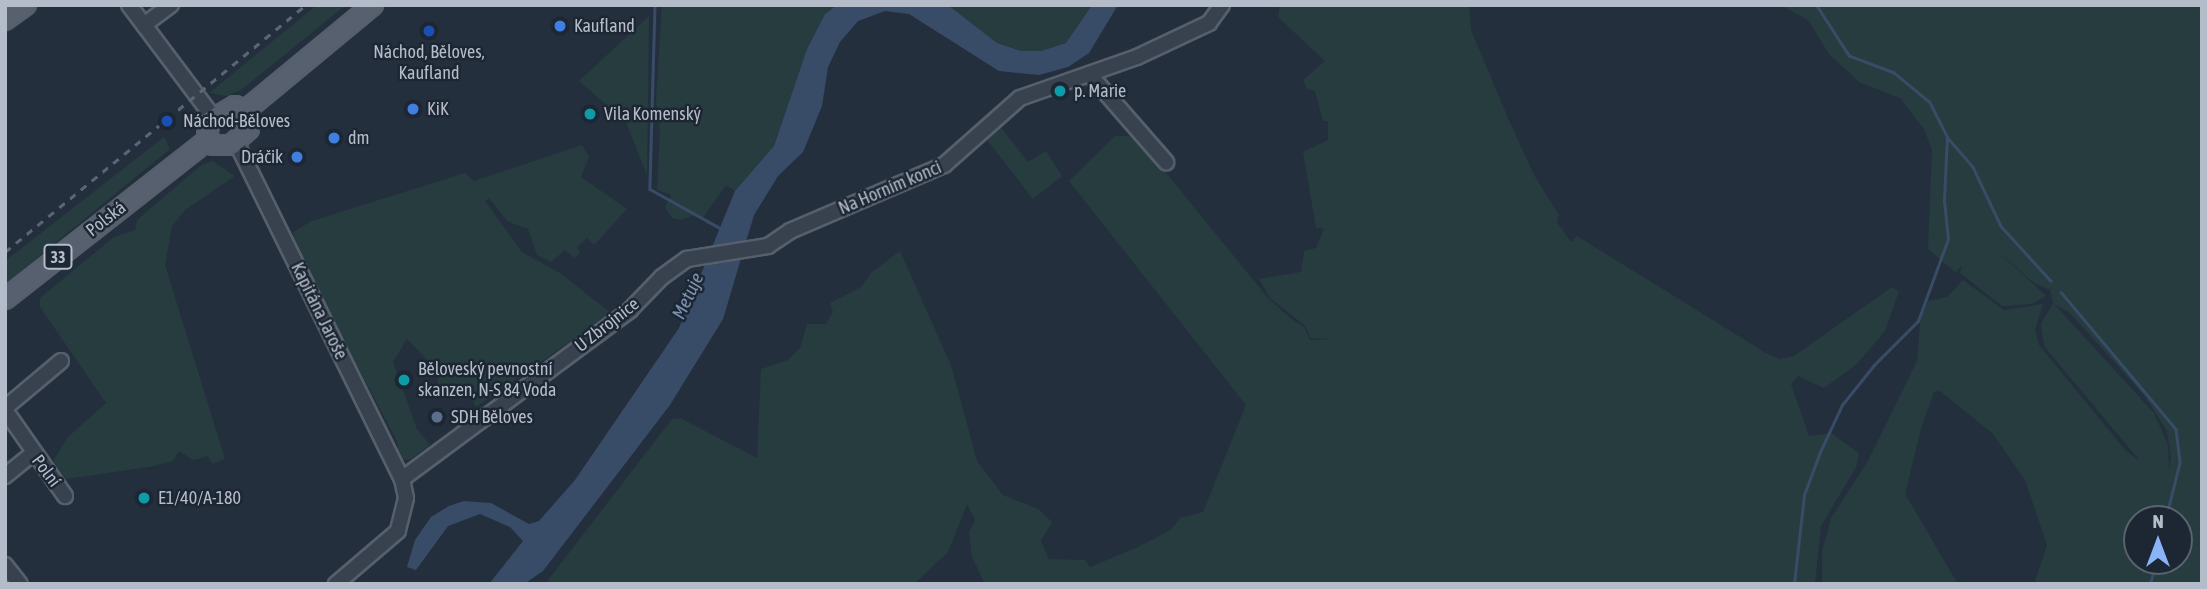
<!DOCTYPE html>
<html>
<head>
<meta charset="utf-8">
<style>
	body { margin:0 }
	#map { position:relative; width:2207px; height:589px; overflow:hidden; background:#242f3e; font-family:"Asap Condensed",sans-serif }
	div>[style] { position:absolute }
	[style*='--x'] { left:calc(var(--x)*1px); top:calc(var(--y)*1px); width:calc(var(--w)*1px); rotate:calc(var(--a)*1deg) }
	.green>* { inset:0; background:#263c3f }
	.water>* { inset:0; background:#394c67 }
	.stream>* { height:2.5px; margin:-1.25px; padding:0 1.25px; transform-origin:1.25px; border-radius:1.25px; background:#394c67 }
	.roads { filter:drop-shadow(2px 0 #565f6c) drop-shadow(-2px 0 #565f6c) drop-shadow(0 2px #565f6c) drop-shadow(0 -2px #565f6c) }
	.minor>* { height:14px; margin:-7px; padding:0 7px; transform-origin:7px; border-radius:7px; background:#38414e }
	.major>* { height:18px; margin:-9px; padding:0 9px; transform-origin:9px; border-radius:9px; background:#56606e }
	.rail>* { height:2.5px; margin-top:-1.25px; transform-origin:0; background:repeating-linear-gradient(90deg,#5a6575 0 7px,transparent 0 14px) }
	.dots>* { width:19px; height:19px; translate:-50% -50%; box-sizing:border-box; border:4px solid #1d2633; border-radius:50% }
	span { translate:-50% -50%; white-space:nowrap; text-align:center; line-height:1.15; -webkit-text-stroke:5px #1d2633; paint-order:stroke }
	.shield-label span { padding:2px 5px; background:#1d2633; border:2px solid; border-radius:5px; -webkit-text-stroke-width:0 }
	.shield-label { font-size:16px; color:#b4bcc9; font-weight:700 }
	.poi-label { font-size:18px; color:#b4bcc9 }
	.left { translate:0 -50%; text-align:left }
	.right { translate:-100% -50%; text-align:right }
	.street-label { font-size:18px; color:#b4bcc9 }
	.water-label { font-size:19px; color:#7c92b1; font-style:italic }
	.frame { position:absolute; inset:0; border:7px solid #b4bcc9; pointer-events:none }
	.north { position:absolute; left:2123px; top:505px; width:70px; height:70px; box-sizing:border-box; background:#1d2633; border:2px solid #59626f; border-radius:50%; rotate:0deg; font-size:19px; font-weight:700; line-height:28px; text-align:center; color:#b4bcc9 }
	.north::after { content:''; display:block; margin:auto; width:24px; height:32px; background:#8ab4f8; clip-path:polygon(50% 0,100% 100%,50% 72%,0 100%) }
</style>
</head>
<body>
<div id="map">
	<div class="green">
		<i style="clip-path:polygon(317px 5px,346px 5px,241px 90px,227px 96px,209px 93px)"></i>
		<i style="clip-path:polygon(662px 5px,837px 5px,825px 14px,807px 49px,774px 146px,735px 191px,726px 185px,702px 219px,695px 215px,680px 220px,672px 218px,665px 207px,671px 195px,657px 190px,660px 131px,656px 100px)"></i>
		<i style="clip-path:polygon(948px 5px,1092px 5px,1066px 43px,1041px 51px,1021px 51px,997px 43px)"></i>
		<i style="clip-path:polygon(1280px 5px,1469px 5px,1471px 30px,1508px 118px,1534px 175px,1559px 215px,1557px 222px,1571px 242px,1577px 236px,1766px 353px,1780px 359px,1794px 356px,1892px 287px,1899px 291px,1885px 331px,1856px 365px,1824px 388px,1798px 376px,1791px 384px,1809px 436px,1831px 433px,1859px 453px,1856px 467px,1821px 526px,1815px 583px,985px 584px,972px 557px,969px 532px,975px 520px,967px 504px,948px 552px,914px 584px,545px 584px,672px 419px,680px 418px,757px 458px,761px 369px,788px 360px,800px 348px,807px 324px,826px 324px,833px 312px,830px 303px,861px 287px,872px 272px,900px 251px,951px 365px,977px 461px,1003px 495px,1038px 509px,1052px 522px,1041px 541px,1049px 559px,1085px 560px,1090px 567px,1138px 547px,1171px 530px,1180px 518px,1203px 512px,1246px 405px,1069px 181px,1115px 136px,1136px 136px,1268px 298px,1291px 319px,1304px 327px,1310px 340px,1333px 339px,1311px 338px,1304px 325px,1270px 298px,1259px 279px,1301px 272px,1304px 251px,1316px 248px,1324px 229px,1316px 228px,1303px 152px,1328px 140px,1328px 121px,1323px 121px,1315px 91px,1307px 89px,1303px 80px,1325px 61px,1278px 17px)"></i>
		<i style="clip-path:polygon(evenodd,1781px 5px,2202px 5px,2202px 584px,2034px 584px,2047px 545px,2025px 480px,1993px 434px,1940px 391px,1934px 392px,1922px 425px,1905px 494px,1958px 584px,1822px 584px,1822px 552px,1831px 518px,1868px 461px,1917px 361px,1921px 311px,1929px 301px,1947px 297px,1963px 280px,2004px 310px,2043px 304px,2035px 330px,2039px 345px,2126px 451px,2140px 461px,2044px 346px,2041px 324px,2053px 303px,2050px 290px,2034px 283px,1993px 247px,2046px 296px,2032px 304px,2002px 306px,1960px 273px,1962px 266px,1955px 272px,1928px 249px,1932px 150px,1924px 129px,1900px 98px,1859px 82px,1829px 54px,1808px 20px,1781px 5px,2054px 304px,2069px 312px,2144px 395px,2167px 431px,2171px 457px,2169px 470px,2168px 445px,2154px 413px,2054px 304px,1781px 5px,2137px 519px,2179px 519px,2179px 561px,2137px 561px,2137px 519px)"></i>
		<i style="clip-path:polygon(649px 16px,648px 106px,647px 175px,626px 122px,579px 81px)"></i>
		<i style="clip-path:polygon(999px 125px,1028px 162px,1046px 151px,1062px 176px,1033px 199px,984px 136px)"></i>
		<i style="clip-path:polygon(164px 137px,170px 149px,5px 284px,5px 261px)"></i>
		<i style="clip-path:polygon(582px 145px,589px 157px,581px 177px,627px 209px,594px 245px,587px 238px,577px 247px,580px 252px,575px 258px,565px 250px,551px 262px,537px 255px,528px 229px,507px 221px,489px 198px,485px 201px,522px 252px,560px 273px,611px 313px,476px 407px,465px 387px,437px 388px,438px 371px,407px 339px,393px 362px,417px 429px,430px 445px,409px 460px,399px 459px,397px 441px,297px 254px,293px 232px,312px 221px,465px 173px,474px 181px)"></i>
		<i style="clip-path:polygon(212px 161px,235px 176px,185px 210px,172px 226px,165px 265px,225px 459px,212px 464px,208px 456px,194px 460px,179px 451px,173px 461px,149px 467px,66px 479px,53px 461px,68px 437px,106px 403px,40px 307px,40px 298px,114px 237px,135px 230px,137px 220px,200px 166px)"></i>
	</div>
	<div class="water">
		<i style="clip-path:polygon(837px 5px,948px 5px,997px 43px,1021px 51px,1041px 51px,1066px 43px,1092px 5px,1118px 5px,1089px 53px,1068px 67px,1039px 75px,999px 71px,909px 14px,885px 11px,858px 21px,840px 42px,828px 67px,822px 106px,803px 152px,778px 176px,754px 215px,723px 319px,670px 405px,543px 571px,524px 584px,489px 584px,523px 541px,510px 527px,480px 514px,448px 526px,416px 570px,407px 567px,415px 540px,431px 517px,449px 506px,464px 501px,491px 503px,529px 524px,539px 521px,575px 480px,679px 328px,735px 191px,774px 146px,807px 49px,825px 14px)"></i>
	</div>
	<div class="stream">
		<i style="--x:655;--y:5;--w:184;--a:91.6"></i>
		<i style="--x:650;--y:189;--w:82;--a:29.1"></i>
		<i style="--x:1948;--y:138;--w:38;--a:49"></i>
		<i style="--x:1973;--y:167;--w:65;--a:64.6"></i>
		<i style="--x:2001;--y:226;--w:74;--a:47.7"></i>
		<i style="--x:2061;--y:292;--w:179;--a:50"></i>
		<i style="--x:2176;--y:429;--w:34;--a:83"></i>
		<i style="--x:2180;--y:463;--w:58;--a:104"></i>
		<i style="--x:1794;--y:584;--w:90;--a:-83.6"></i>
		<i style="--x:1804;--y:495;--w:46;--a:-69.6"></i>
		<i style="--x:1820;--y:452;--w:52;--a:-64.9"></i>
		<i style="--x:1842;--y:405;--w:51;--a:-51.3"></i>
		<i style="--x:1874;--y:365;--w:62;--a:-45"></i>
		<i style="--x:1918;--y:321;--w:87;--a:-69.9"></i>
		<i style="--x:1948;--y:239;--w:39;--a:-96"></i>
		<i style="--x:1944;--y:200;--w:63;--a:-87.3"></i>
		<i style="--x:1947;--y:137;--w:39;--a:-117"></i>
		<i style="--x:1929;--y:102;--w:45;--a:-140.4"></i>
		<i style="--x:1894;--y:73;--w:48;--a:-159.3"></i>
		<i style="--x:1849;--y:56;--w:61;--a:-122.9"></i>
		<i style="--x:2150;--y:584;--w:24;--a:-75"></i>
	</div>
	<div class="roads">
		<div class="minor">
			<i style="--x:129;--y:5;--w:140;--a:53.1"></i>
			<i style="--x:144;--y:25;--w:34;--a:-37"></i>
			<i style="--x:1090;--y:75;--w:116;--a:48.9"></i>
			<i style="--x:236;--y:142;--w:376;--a:63.8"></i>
			<i style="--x:402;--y:479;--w:19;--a:78"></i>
			<i style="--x:406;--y:498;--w:34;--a:104"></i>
			<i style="--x:398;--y:531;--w:82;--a:139.5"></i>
			<i style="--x:5;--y:408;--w:73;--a:-40"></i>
			<i style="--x:5;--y:410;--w:105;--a:55.1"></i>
			<i style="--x:5;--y:476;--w:36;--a:-39"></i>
			<i style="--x:402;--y:479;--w:284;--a:-36.5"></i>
			<i style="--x:630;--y:310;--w:46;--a:-45.9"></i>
			<i style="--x:662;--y:277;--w:31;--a:-36"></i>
			<i style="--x:687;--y:259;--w:82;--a:-9.1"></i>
			<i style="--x:768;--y:246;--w:27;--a:-34"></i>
			<i style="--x:790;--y:231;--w:168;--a:-23.2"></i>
			<i style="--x:944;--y:165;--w:101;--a:-41.4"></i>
			<i style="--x:1020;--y:98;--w:124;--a:-19.3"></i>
			<i style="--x:1137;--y:57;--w:80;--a:-25.3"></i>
			<i style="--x:1209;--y:23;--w:22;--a:-54"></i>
			<i style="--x:5;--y:565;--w:24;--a:52"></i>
		</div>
		<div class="major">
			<i style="--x:5;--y:20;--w:26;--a:-36"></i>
			<i style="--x:235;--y:106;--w:12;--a:20"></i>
			<i style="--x:246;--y:110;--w:19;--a:81"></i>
			<i style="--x:249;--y:129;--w:24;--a:138"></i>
			<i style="--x:231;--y:145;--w:18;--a:180"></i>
			<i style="--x:213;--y:145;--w:11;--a:-124"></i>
			<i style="--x:207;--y:136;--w:15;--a:-79"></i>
			<i style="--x:210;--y:121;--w:29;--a:-31"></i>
			<i style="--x:246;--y:110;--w:165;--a:-39.6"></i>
			<i style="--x:5;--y:299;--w:258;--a:-38.1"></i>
		</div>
	</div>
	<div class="rail">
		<i style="--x:5;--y:252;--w:389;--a:-39.4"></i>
	</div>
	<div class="dots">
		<i style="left:560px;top:26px;background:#3f7fe0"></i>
		<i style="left:429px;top:31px;background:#1a4fb4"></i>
		<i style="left:1060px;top:91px;background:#0f9aa8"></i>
		<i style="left:413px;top:109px;background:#3f7fe0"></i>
		<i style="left:590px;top:114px;background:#0f9aa8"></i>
		<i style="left:167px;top:121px;background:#1a4fb4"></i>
		<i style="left:334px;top:138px;background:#3f7fe0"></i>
		<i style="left:297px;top:157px;background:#3f7fe0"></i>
		<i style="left:404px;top:380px;background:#0f9aa8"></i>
		<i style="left:437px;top:417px;background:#5c6f8a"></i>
		<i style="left:144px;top:498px;background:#0f9aa8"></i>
	</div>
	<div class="shield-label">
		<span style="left:58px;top:257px">33</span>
	</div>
	<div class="poi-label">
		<span class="left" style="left:574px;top:26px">Kaufland</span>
		<span style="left:429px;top:63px">Náchod, Běloves,<br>Kaufland</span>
		<span class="left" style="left:1074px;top:91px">p. Marie</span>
		<span class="left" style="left:427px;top:109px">KiK</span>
		<span class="left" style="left:604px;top:114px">Vila Komenský</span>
		<span class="left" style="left:183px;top:121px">Náchod-Běloves</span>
		<span class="left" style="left:348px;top:138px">dm</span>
		<span class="right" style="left:283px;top:157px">Dráčik</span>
		<span class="left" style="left:418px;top:380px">Běloveský pevnostní<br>skanzen, N-S 84 Voda</span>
		<span class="left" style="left:451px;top:417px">SDH Běloves</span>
		<span class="left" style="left:158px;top:498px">E1/40/A-180</span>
	</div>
	<div class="street-label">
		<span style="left:890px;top:188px;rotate:-23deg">Na Horním konci</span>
		<span style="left:106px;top:219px;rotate:-38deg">Polská</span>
		<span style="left:319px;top:311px;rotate:64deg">Kapitána Jaroše</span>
		<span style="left:607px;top:325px;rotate:-38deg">U Zbrojnice</span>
		<span style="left:46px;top:471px;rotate:53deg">Polní</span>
	</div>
	<div class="water-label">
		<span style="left:688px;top:296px;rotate:-65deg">Metuje</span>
	</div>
	<div class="frame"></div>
	<div class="north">N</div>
</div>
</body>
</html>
